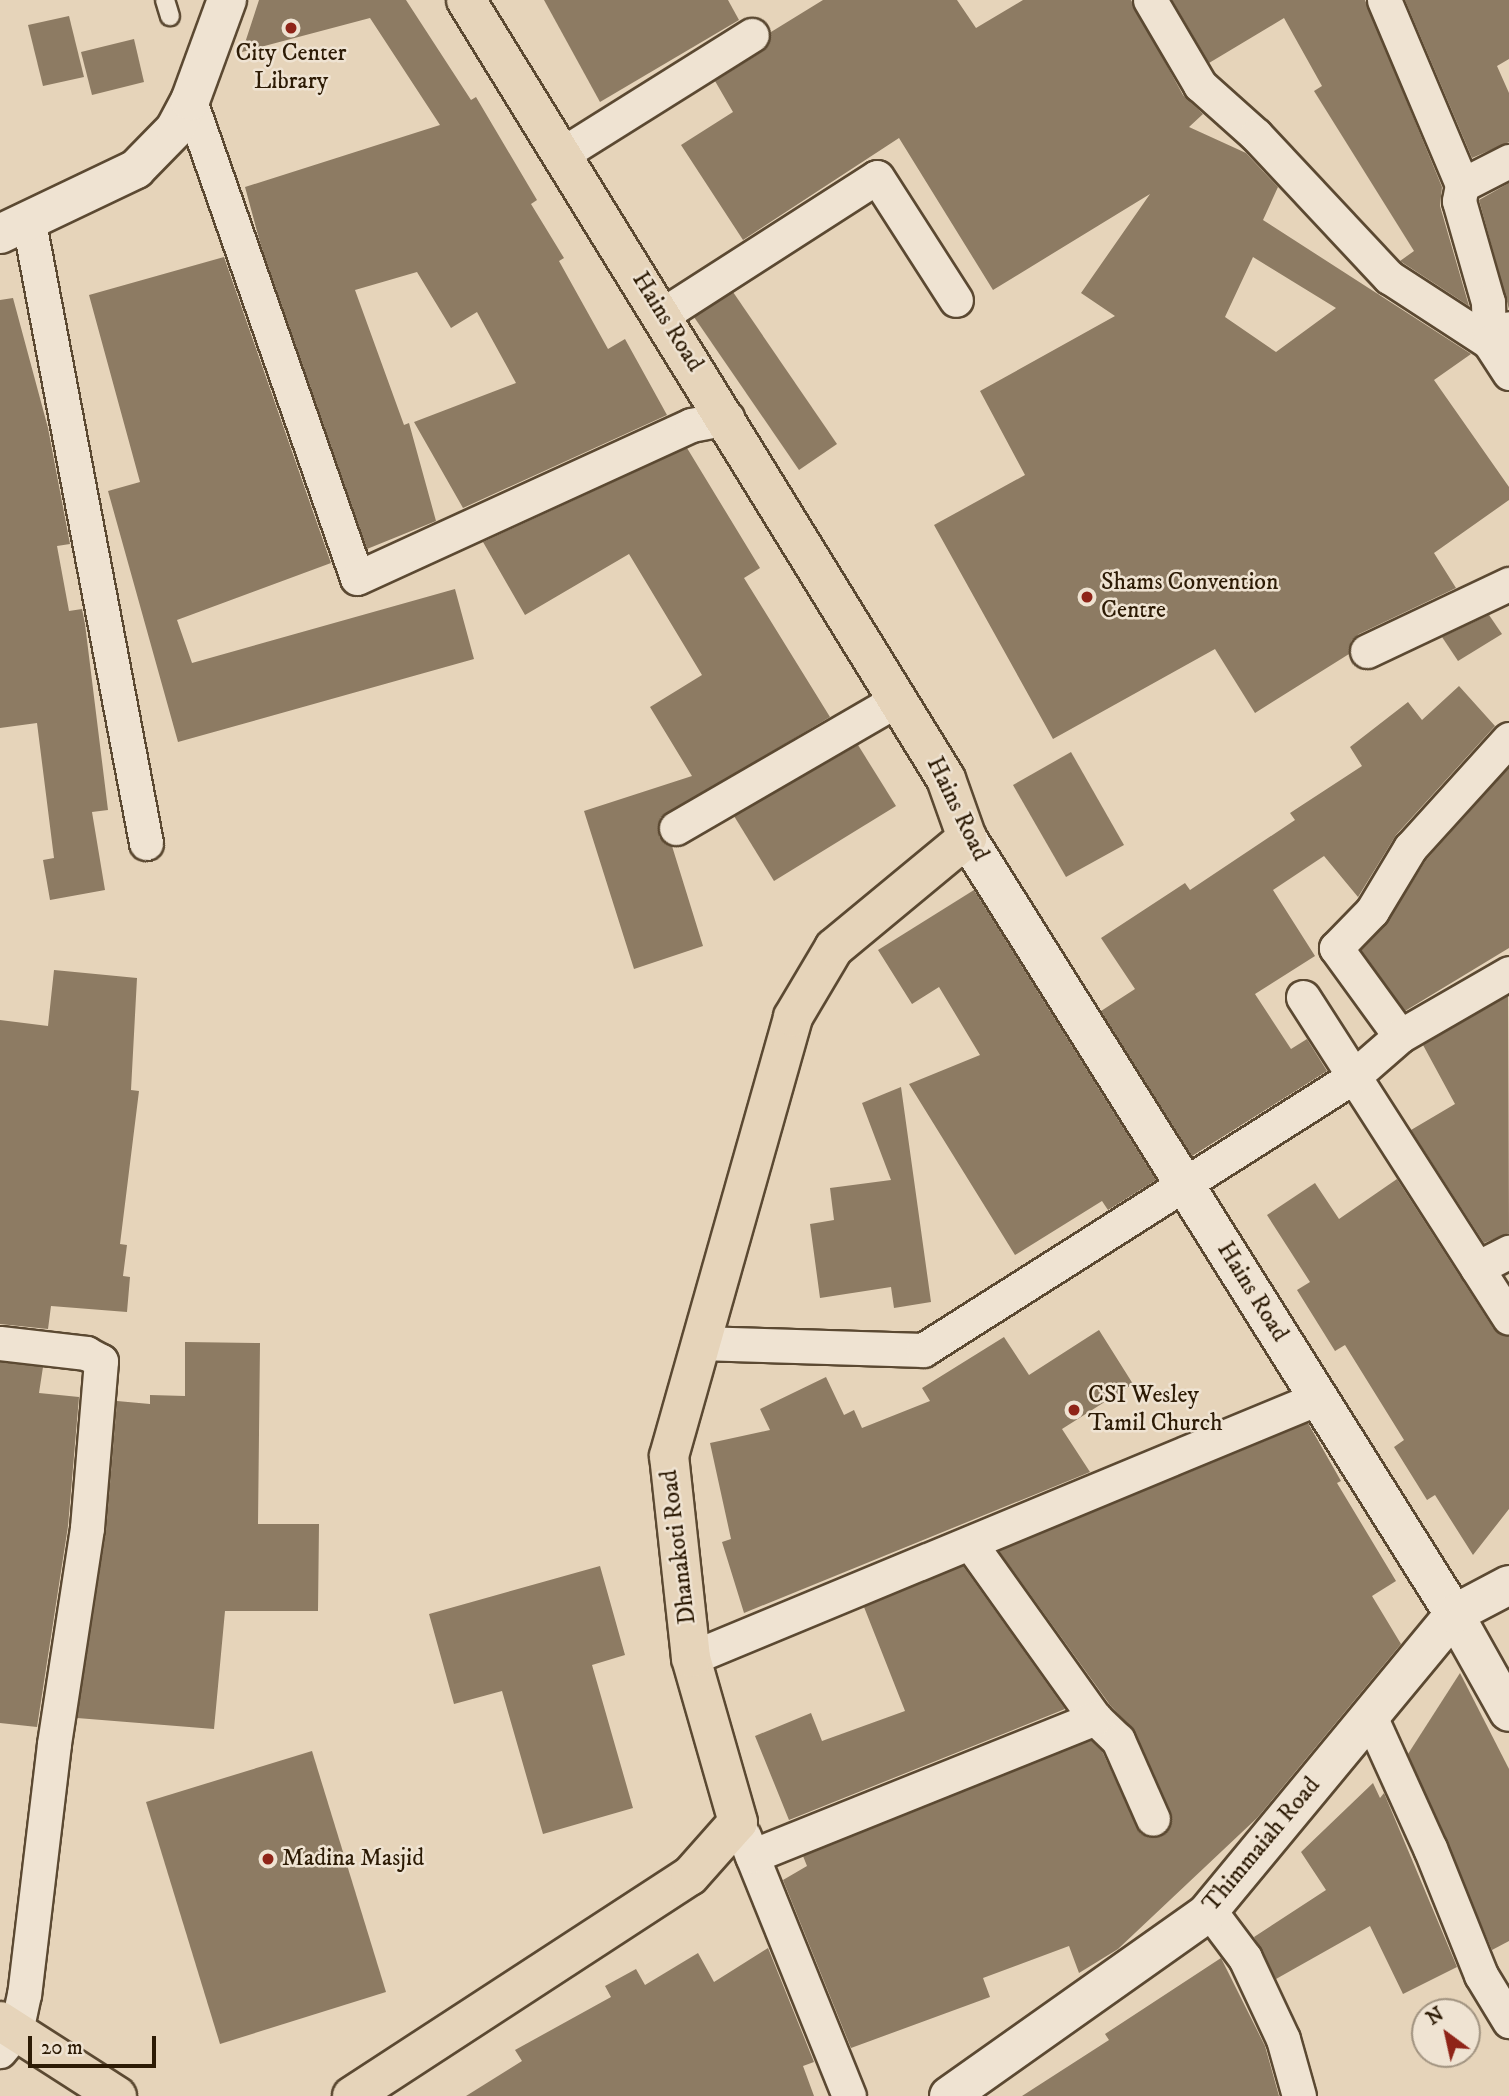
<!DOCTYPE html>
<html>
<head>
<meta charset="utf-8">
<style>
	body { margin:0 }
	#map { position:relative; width:1509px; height:2096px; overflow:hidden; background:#e6d4ba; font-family:"IM FELL DW Pica",serif }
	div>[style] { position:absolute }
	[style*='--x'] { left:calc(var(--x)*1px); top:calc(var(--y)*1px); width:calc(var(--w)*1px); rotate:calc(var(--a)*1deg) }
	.building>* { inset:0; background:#8d7b63 }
	.roads { filter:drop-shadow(2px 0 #5b4932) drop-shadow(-2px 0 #5b4932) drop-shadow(0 2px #5b4932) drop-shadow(0 -2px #5b4932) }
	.service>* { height:18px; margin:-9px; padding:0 9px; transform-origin:9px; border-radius:9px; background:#efe3d2 }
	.minor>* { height:33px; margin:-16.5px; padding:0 16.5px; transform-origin:16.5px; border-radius:16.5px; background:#efe3d2 }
	.tertiary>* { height:38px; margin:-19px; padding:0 19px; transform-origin:19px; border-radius:19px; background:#efe3d2 }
	.primary>* { height:38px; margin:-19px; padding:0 19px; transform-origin:19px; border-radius:19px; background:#e6d4ba }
	.dots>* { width:19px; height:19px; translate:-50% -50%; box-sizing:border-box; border:4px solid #efe3d2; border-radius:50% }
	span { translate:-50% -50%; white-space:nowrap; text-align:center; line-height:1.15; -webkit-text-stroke:5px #efe3d2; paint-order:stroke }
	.poi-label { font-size:24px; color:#2d1b05 }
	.left { translate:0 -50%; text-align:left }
	.street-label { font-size:24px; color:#2d1b05 }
	.north { position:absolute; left:1411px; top:1998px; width:70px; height:70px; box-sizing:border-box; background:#efe3d2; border:2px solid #a19380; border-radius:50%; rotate:327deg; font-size:19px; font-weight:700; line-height:28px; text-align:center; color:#2d1b05 }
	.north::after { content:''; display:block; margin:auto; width:24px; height:32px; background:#8f2418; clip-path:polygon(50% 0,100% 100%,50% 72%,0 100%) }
	.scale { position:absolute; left:28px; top:2036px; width:128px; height:32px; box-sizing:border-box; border:4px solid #2d1b05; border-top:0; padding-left:9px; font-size:21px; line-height:24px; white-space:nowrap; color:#2d1b05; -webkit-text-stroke:5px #efe3d2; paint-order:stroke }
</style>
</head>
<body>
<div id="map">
	<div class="building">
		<i style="clip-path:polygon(259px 0,406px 0,471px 100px,476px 97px,537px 200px,531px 204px,564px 258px,559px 261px,608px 349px,625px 339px,667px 415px,463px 508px,414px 422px,516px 383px,477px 312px,451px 328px,417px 272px,355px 290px,404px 425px,409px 423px,436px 521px,367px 549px,261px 246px,245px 187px,440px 125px,370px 18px,242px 52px)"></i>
		<i style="clip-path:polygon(544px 0,728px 0,739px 20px,600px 102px)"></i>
		<i style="clip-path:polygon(evenodd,823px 0,957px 0,976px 28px,1023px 0,1131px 0,1183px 95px,1203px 114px,1189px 127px,1246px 153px,1278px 187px,1263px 220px,1471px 354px,1434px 380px,1509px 487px,1509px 500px,1434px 553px,1456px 588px,1359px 634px,1351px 641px,1349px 654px,1255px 713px,1215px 649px,1053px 739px,934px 525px,1025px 475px,980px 391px,1115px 316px,1081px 293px,1150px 194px,993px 290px,899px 138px,743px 240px,681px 145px,733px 112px,715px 81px,763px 51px,771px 32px,823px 0,1253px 257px,1336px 308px,1276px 352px,1225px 317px,1253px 257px)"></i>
		<i style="clip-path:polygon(1172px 0,1365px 0,1442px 187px,1440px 206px,1469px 306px,1400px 261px,1414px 251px,1314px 91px,1322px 86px,1284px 18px,1209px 63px)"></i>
		<i style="clip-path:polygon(1405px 0,1509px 0,1509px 59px,1497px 66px,1509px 93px,1509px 142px,1472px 158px)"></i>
		<i style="clip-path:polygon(69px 16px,84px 77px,43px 86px,28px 25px)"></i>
		<i style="clip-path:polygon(134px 39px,144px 82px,92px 95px,81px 52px)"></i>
		<i style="clip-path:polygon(1509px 183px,1509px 309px,1479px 200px)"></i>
		<i style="clip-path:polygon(224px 257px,331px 563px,177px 620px,192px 663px,455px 589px,474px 659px,178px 742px,108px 491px,140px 482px,89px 295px)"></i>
		<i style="clip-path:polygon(733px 292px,837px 444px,799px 470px,694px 317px)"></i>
		<i style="clip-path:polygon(13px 298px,48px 428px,70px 544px,57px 546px,69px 611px,82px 609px,85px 624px,108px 810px,92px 812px,105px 890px,50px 900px,43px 860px,54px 858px,37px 723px,0 728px,0 300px)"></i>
		<i style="clip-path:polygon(687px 448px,760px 568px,744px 578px,830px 717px,660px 818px,659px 837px,672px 846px,703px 946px,634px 969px,584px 811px,692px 776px,650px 707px,702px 675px,629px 554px,525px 615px,483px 542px)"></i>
		<i style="clip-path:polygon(1489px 615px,1502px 634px,1458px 661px,1442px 637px)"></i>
		<i style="clip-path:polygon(1459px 686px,1495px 726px,1396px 835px,1358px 897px,1324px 856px,1273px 890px,1315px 956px,1255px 994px,1291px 1049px,1307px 1039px,1327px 1071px,1192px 1156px,1101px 1011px,1135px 989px,1101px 938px,1185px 883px,1190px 890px,1295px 820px,1290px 813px,1362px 766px,1350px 747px,1408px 702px,1422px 720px)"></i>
		<i style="clip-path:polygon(858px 745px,896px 806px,774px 881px,734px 816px)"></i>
		<i style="clip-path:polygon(1071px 752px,1124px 845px,1066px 877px,1013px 785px)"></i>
		<i style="clip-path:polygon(1509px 768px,1509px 948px,1405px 1011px,1361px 950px,1388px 921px,1426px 860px)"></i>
		<i style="clip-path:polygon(974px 890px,1156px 1180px,1108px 1210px,1102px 1201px,1015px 1255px,909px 1084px,980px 1055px,939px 987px,912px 1004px,878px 950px)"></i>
		<i style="clip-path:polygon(54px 970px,137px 978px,131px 1090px,139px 1091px,120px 1244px,127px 1245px,123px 1276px,130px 1277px,127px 1312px,51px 1306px,48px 1329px,0 1324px,0 1020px,48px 1026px)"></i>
		<i style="clip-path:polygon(1508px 996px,1509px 1233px,1484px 1243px,1411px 1130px,1455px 1104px,1423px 1045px)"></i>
		<i style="clip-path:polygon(901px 1087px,931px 1302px,894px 1308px,891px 1287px,820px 1298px,810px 1224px,834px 1220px,830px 1188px,891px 1180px,862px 1103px)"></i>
		<i style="clip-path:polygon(1397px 1179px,1493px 1328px,1509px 1337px,1509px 1509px,1473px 1555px,1435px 1495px,1427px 1500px,1394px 1447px,1404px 1440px,1345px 1345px,1335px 1351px,1297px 1290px,1310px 1282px,1267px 1215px,1315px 1183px,1339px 1219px)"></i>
		<i style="clip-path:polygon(1099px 1330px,1133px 1384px,1062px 1429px,1090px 1472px,744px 1613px,722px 1542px,731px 1539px,710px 1443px,770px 1430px,760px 1409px,826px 1377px,844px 1415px,854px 1410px,862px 1428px,930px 1401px,922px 1388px,1004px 1337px,1029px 1375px)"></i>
		<i style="clip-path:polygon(185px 1342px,260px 1343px,258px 1524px,319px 1524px,318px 1611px,225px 1611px,214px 1729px,77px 1718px,106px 1531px,117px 1401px,150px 1404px,150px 1395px,185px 1396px)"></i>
		<i style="clip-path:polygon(0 1362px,43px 1367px,39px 1393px,79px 1397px,68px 1526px,37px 1727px,0 1723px)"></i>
		<i style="clip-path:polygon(1308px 1423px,1341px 1481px,1337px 1483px,1396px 1581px,1372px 1596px,1401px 1644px,1257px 1818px,1118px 1949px,1079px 1973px,1069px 1946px,983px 1978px,990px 1997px,851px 2048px,783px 1880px,807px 1866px,803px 1856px,1091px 1740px,1102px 1751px,1141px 1834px,1160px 1837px,1172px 1822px,1135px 1732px,1110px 1705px,999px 1551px)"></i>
		<i style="clip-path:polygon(600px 1566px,625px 1655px,592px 1665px,633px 1808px,543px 1834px,502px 1691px,454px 1704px,429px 1614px)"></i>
		<i style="clip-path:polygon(963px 1566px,1065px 1709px,789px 1820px,755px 1736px,811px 1713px,822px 1741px,905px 1711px,864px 1607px)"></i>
		<i style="clip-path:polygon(1460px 1673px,1509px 1769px,1509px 1941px,1492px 1950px,1408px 1754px)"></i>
		<i style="clip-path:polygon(312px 1751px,386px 1992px,220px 2044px,146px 1802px)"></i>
		<i style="clip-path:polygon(1373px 1783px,1380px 1798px,1384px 1793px,1457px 1967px,1403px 1994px,1370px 1926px,1276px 1979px,1254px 1937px,1326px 1890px,1301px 1852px)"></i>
		<i style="clip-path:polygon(768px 1948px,814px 2062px,803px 2066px,814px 2096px,466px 2096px,522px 2061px,515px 2050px,611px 1997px,605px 1986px,636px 1969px,645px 1985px,698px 1953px,714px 1982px)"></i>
		<i style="clip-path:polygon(1221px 1958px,1265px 2046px,1279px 2096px,1022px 2096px,1109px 2040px,1105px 2034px)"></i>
	</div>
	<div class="roads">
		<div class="service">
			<i style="--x:165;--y:0;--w:17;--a:73"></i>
		</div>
		<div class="minor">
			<i style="--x:1150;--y:0;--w:99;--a:59.5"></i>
			<i style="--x:1200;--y:85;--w:75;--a:41.8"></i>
			<i style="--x:1256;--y:135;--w:195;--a:46.9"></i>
			<i style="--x:1389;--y:277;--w:119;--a:33"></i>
			<i style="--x:1489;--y:342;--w:24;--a:-35"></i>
			<i style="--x:1384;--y:0;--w:201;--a:67.1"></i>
			<i style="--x:1462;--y:185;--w:16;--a:101"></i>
			<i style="--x:1459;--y:201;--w:105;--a:74"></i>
			<i style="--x:1488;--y:302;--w:40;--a:88.6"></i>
			<i style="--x:1489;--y:342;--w:37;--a:57"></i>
			<i style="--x:190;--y:101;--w:505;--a:70.7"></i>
			<i style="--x:357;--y:578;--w:367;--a:-24.6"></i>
			<i style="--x:691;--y:425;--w:37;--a:-11"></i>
			<i style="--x:562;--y:154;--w:224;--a:-32.1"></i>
			<i style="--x:1462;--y:185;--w:53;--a:-27.1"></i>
			<i style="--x:29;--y:223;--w:631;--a:79.31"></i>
			<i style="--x:662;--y:315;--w:255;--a:-32.7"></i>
			<i style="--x:877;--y:177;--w:146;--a:57.3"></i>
			<i style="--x:1367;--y:651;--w:157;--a:-25.3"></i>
			<i style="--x:676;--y:828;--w:255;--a:-30.1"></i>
			<i style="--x:1303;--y:997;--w:381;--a:57.3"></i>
			<i style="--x:1400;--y:1036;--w:109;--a:-126"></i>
			<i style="--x:1336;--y:948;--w:52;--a:-45.8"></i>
			<i style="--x:1372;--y:911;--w:74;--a:-58.9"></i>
			<i style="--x:1410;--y:848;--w:147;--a:-47.8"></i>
			<i style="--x:1477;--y:1268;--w:36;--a:-27"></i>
			<i style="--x:0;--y:1343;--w:87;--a:6.6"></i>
			<i style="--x:86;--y:1353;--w:17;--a:28"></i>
			<i style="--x:101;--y:1361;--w:168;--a:94.8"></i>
			<i style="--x:87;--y:1528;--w:219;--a:98.7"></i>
			<i style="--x:54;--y:1744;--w:252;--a:96.8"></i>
			<i style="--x:24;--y:1994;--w:38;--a:102"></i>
			<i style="--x:16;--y:2031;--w:26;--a:129"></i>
			<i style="--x:700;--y:1343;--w:223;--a:1.8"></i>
			<i style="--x:923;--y:1350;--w:509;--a:-32.41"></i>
			<i style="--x:1353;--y:1077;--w:62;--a:-41.1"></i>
			<i style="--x:1400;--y:1036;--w:126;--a:-30"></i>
			<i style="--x:970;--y:1543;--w:215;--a:54.5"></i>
			<i style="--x:1095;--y:1718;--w:32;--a:44"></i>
			<i style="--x:1118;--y:1740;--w:86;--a:66.1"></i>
			<i style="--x:691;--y:1658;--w:679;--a:-22.52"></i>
			<i style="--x:1370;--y:1716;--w:145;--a:65.6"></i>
			<i style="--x:1430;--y:1848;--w:137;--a:68.1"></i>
			<i style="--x:1481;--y:1975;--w:54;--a:58.7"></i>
			<i style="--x:744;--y:1836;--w:280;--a:68"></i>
			<i style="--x:752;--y:1856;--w:370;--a:-21.9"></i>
			<i style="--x:1209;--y:1910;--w:60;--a:53.1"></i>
			<i style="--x:1245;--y:1958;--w:89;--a:64.9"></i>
			<i style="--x:1283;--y:2039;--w:59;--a:74.3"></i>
		</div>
		<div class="tertiary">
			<i style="--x:0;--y:234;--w:151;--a:-25.5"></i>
			<i style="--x:136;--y:169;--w:56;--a:-45.7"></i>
			<i style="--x:175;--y:129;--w:32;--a:-62"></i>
			<i style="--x:190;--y:101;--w:108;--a:-69.9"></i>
			<i style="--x:967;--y:838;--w:916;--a:57.89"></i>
			<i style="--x:1454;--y:1614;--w:112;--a:60.7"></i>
			<i style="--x:949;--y:2096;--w:316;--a:-35.3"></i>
			<i style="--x:1207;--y:1913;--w:388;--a:-50.4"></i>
			<i style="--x:1454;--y:1614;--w:62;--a:-27.8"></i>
		</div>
		<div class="primary">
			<i style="--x:0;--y:2021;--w:139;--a:32.7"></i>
			<i style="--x:352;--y:2096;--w:403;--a:-33.1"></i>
			<i style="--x:690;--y:1876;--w:72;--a:-48.4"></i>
			<i style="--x:738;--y:1822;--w:171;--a:-106"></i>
			<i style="--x:691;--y:1658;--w:203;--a:-96.2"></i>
			<i style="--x:669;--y:1456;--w:456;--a:-74.2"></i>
			<i style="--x:793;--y:1017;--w:80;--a:-59.3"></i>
			<i style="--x:834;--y:948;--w:173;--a:-39.6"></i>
			<i style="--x:967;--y:838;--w:63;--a:-109.6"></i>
			<i style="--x:946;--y:779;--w:915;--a:-121.64"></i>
		</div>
	</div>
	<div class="dots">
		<i style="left:291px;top:28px;background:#8f2418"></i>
		<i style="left:1087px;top:597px;background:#8f2418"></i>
		<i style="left:1074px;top:1410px;background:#8f2418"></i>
		<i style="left:268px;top:1859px;background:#8f2418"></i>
	</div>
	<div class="poi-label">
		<span style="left:291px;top:68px">City Center<br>Library</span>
		<span class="left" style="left:1101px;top:597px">Shams Convention<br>Centre</span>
		<span class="left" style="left:1088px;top:1410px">CSI Wesley<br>Tamil Church</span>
		<span class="left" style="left:282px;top:1859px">Madina Masjid</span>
	</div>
	<div class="street-label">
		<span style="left:667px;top:322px;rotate:58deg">Hains Road</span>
		<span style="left:957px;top:809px;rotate:64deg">Hains Road</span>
		<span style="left:1252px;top:1292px;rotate:58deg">Hains Road</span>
		<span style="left:679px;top:1547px;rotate:-97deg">Dhanakoti Road</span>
		<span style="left:1262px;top:1845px;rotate:-50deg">Thimmaiah Road</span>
	</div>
	<div class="north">N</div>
	<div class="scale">20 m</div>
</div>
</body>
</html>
